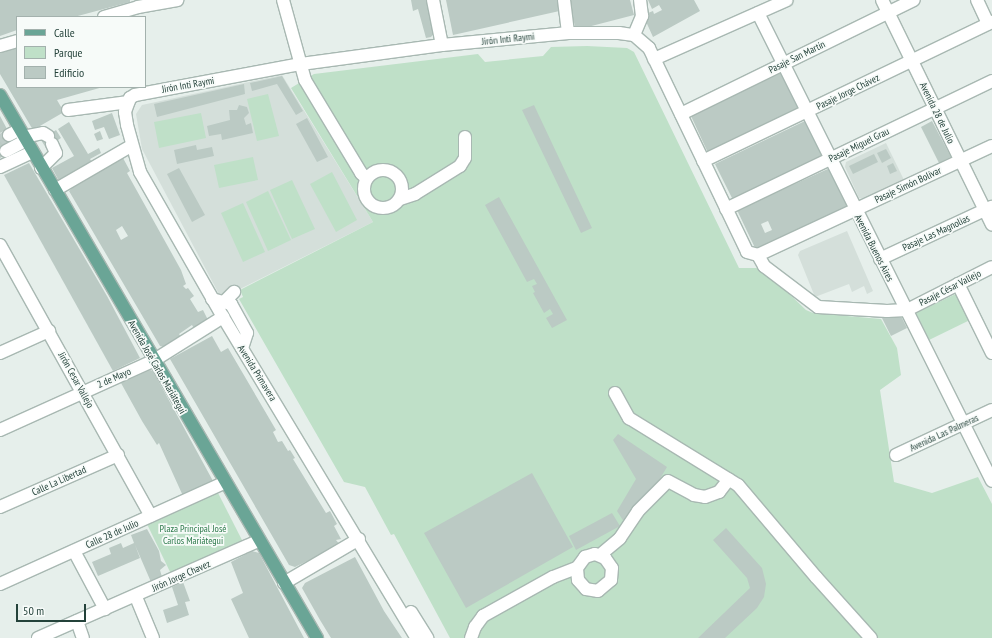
<!DOCTYPE html>
<html>
<head>
<meta charset="utf-8">
<style>
	body { margin:0 }
	#map { position:relative; width:992px; height:638px; overflow:hidden; background:#e6efeb; font-family:"PT Sans Narrow",sans-serif }
	div>[style] { position:absolute }
	[style*='--x'] { left:calc(var(--x)*1px); top:calc(var(--y)*1px); width:calc(var(--w)*1px); rotate:calc(var(--a)*1deg) }
	.built>* { inset:0; background:#d4dfda }
	.green>* { inset:0; background:#bfe0c8 }
	.building>* { inset:0; background:#bbcac4 }
	.minor-tunnel>* { height:12px; margin-top:-6px; transform-origin:0; background:repeating-linear-gradient(90deg,#bfccc8 0 12px,transparent 0 18px) }
	.roads { filter:drop-shadow(1px 0 #a8b8b2) drop-shadow(-1px 0 #a8b8b2) drop-shadow(0 1px #a8b8b2) drop-shadow(0 -1px #a8b8b2) }
	.minor>* { height:12px; margin:-6px; padding:0 6px; transform-origin:6px; border-radius:6px; background:#fff }
	.minor>.ring { margin:-6px; padding:0; box-sizing:content-box; background:none; border:12px solid #fff; border-radius:50% }
	.major>* { height:12px; margin:-6px; padding:0 6px; transform-origin:6px; border-radius:6px; background:#6aa596 }
	span { translate:-50% -50%; white-space:nowrap; text-align:center; line-height:1.15; -webkit-text-stroke:3.5px #f7fbf9; paint-order:stroke }
	.street-label { font-size:10px; color:#24423a }
	.park-label { font-size:10px; color:#2d7a4b }
	.legend { position:absolute; left:16px; top:16px; width:130px; height:72px; box-sizing:border-box; background:#f7fbf9; border:1px solid #a3b1ad; margin:0; padding:5px 7px; list-style:none; font-size:12px; color:#24423a }
	.legend li { display:flex; align-items:center; gap:8px; height:20px }
	.legend b { width:20px; border:1px solid #a3b1ad }
	.scale { position:absolute; left:16px; top:604px; width:70px; height:18px; box-sizing:border-box; border:2px solid #24423a; border-top:0; padding-left:5px; font-size:12px; line-height:14px; white-space:nowrap; color:#24423a; -webkit-text-stroke:3px #f7fbf9; paint-order:stroke }
</style>
</head>
<body>
<div id="map">
	<div class="built">
		<i style="clip-path:polygon(282px 75px,373px 222px,226px 296px,220px 296px,142px 149px,136px 114px,142px 105px)"></i>
		<i style="clip-path:polygon(886px 143px,904px 180px,864px 199px,859px 198px,845px 167px,846px 162px)"></i>
		<i style="clip-path:polygon(847px 231px,873px 291px,867px 294px,864px 286px,852px 292px,849px 284px,815px 297px,798px 255px,800px 251px)"></i>
	</div>
	<div class="green">
		<i style="clip-path:polygon(587px 46px,627px 48px,634px 52px,739px 268px,762px 268px,806px 310px,813px 313px,881px 319px,897px 348px,901px 375px,880px 390px,894px 482px,932px 493px,978px 477px,992px 504px,992px 638px,450px 638px,394px 534px,391px 535px,365px 487px,344px 482px,239px 299px,243px 297px,240px 290px,373px 222px,291px 88px,314px 74px,478px 54px,485px 62px,543px 56px,551px 47px)"></i>
		<i style="clip-path:polygon(268px 94px,279px 136px,257px 141px,247px 99px)"></i>
		<i style="clip-path:polygon(201px 113px,206px 138px,159px 148px,154px 122px)"></i>
		<i style="clip-path:polygon(253px 157px,258px 180px,219px 188px,214px 165px)"></i>
		<i style="clip-path:polygon(332px 172px,357px 220px,336px 232px,310px 184px)"></i>
		<i style="clip-path:polygon(292px 180px,315px 229px,292px 239px,270px 190px)"></i>
		<i style="clip-path:polygon(268px 191px,291px 240px,268px 251px,246px 202px)"></i>
		<i style="clip-path:polygon(243px 203px,265px 252px,243px 262px,221px 213px)"></i>
		<i style="clip-path:polygon(960px 292px,972px 319px,929px 340px,916px 313px)"></i>
		<i style="clip-path:polygon(217px 491px,243px 542px,172px 576px,147px 524px)"></i>
	</div>
	<div class="building">
		<i style="clip-path:polygon(0 0,130px 0,130px 2px,74px 17px,17px 17px,17px 30px,0 36px)"></i>
		<i style="clip-path:polygon(411px 0,428px 0,436px 31px,431px 37px,426px 38px,418px 9px,413px 11px)"></i>
		<i style="clip-path:polygon(446px 0,562px 0,564px 10px,453px 35px)"></i>
		<i style="clip-path:polygon(568px 0,630px 0,634px 15px,576px 30px)"></i>
		<i style="clip-path:polygon(648px 0,694px 0,700px 11px,653px 37px,643px 15px,653px 11px,654px 14px,662px 10px,659px 5px,652px 9px)"></i>
		<i style="clip-path:polygon(17px 48px,17px 87px,103px 87px,57px 100px,64px 112px,33px 130px,0 74px,0 52px)"></i>
		<i style="clip-path:polygon(781px 73px,785px 75px,801px 111px,709px 155px,691px 116px)"></i>
		<i style="clip-path:polygon(282px 76px,303px 111px,296px 115px,277px 84px,252px 91px,250px 83px)"></i>
		<i style="clip-path:polygon(244px 84px,245px 94px,157px 117px,154px 104px)"></i>
		<i style="clip-path:polygon(239px 105px,247px 107px,249px 113px,244px 118px,246px 125px,251px 123px,253px 133px,222px 140px,221px 134px,209px 136px,207px 126px,230px 120px,229px 110px,237px 110px)"></i>
		<i style="clip-path:polygon(534px 105px,592px 228px,581px 233px,522px 110px)"></i>
		<i style="clip-path:polygon(112px 113px,120px 135px,109px 139px,104px 127px,95px 130px,92px 121px)"></i>
		<i style="clip-path:polygon(0 116px,7px 129px,0 133px)"></i>
		<i style="clip-path:polygon(307px 118px,328px 157px,317px 162px,296px 124px)"></i>
		<i style="clip-path:polygon(805px 121px,824px 160px,734px 202px,715px 164px)"></i>
		<i style="clip-path:polygon(932px 121px,951px 157px,939px 163px,921px 127px)"></i>
		<i style="clip-path:polygon(69px 122px,88px 154px,99px 148px,101px 153px,90px 159px,92px 162px,59px 181px,52px 168px,74px 156px,58px 129px)"></i>
		<i style="clip-path:polygon(56px 130px,61px 138px,46px 148px,41px 140px)"></i>
		<i style="clip-path:polygon(100px 131px,103px 139px,97px 141px,94px 134px)"></i>
		<i style="clip-path:polygon(9px 135px,13px 143px,7px 154px,0 158px,0 140px)"></i>
		<i style="clip-path:polygon(196px 145px,197px 150px,212px 147px,214px 156px,177px 164px,174px 150px)"></i>
		<i style="clip-path:polygon(886px 149px,891px 158px,882px 163px,877px 153px)"></i>
		<i style="clip-path:polygon(874px 154px,878px 162px,853px 174px,849px 166px)"></i>
		<i style="clip-path:polygon(evenodd,123px 158px,130px 171px,127px 173px,181px 270px,186px 284px,183px 286px,186px 289px,188px 288px,194px 296px,190px 299px,198px 312px,203px 310px,208px 320px,195px 330px,192px 325px,179px 334px,181px 337px,165px 347px,160px 346px,69px 191px,75px 185px,123px 158px,122px 226px,128px 236px,121px 240px,116px 230px,122px 226px)"></i>
		<i style="clip-path:polygon(29px 163px,107px 296px,140px 358px,113px 371px,4px 175px)"></i>
		<i style="clip-path:polygon(893px 163px,897px 171px,890px 174px,887px 166px)"></i>
		<i style="clip-path:polygon(179px 168px,205px 215px,192px 222px,167px 174px)"></i>
		<i style="clip-path:polygon(evenodd,830px 168px,851px 209px,756px 250px,737px 210px,830px 168px,768px 221px,772px 230px,765px 233px,761px 224px,768px 221px)"></i>
		<i style="clip-path:polygon(499px 197px,567px 320px,552px 328px,546px 318px,553px 314px,550px 309px,544px 313px,533px 293px,535px 292px,532px 286px,537px 284px,534px 279px,527px 282px,485px 205px)"></i>
		<i style="clip-path:polygon(881px 316px,902px 318px,907px 328px,891px 336px)"></i>
		<i style="clip-path:polygon(212px 336px,221px 352px,228px 348px,276px 430px,273px 432px,278px 442px,282px 441px,288px 451px,290px 450px,295px 458px,293px 459px,326px 513px,330px 511px,337px 524px,334px 526px,341px 539px,336px 540px,340px 545px,295px 567px,289px 565px,170px 359px)"></i>
		<i style="clip-path:polygon(150px 370px,153px 371px,213px 481px,183px 496px,159px 443px,157px 445px,142px 421px,121px 383px)"></i>
		<i style="clip-path:polygon(618px 434px,667px 467px,648px 499px,645px 494px,626px 525px,617px 511px,636px 479px,613px 440px)"></i>
		<i style="clip-path:polygon(532px 473px,573px 547px,466px 608px,424px 533px)"></i>
		<i style="clip-path:polygon(612px 513px,620px 526px,576px 550px,569px 536px)"></i>
		<i style="clip-path:polygon(726px 528px,762px 568px,766px 584px,764px 597px,757px 608px,725px 638px,698px 638px,750px 588px,747px 578px,713px 540px)"></i>
		<i style="clip-path:polygon(147px 529px,159px 551px,161px 561px,166px 565px,160px 570px,162px 577px,151px 582px,135px 545px,140px 558px,98px 576px,92px 562px,111px 554px,109px 548px,121px 543px,123px 548px,134px 543px,131px 535px)"></i>
		<i style="clip-path:polygon(252px 551px,259px 553px,304px 638px,249px 638px,231px 599px,243px 593px,231px 562px)"></i>
		<i style="clip-path:polygon(355px 557px,384px 611px,402px 638px,331px 638px,320px 620px,302px 588px,305px 583px)"></i>
		<i style="clip-path:polygon(183px 582px,190px 601px,185px 602px,189px 615px,167px 623px,163px 610px,178px 605px,172px 587px)"></i>
	</div>
	<div class="minor-tunnel">
		<i style="--x:0;--y:141;--w:11;--a:-34"></i>
	</div>
	<div class="roads">
		<div class="minor">
			<i style="--x:283;--y:0;--w:83;--a:74.6"></i>
			<i style="--x:305;--y:80;--w:109;--a:58.9"></i>
			<i style="--x:361;--y:173;--w:8;--a:45"></i>
			<i style="--x:433;--y:0;--w:46;--a:78.7"></i>
			<i style="--x:564;--y:0;--w:33;--a:83"></i>
			<i style="--x:882;--y:0;--w:250;--a:63.9"></i>
			<i style="--x:977;--y:0;--w:26;--a:65"></i>
			<i style="--x:758;--y:13;--w:523;--a:63.43"></i>
			<i style="--x:104;--y:17;--w:35;--a:-16"></i>
			<i style="--x:138;--y:7;--w:40;--a:-10"></i>
			<i style="--x:634;--y:35;--w:21;--a:-67"></i>
			<i style="--x:642;--y:16;--w:16;--a:-97"></i>
			<i style="--x:0;--y:46;--w:18;--a:-16"></i>
			<i style="--x:654;--y:59;--w:145;--a:-23.9"></i>
			<i style="--x:130;--y:98;--w:6;--a:-31"></i>
			<i style="--x:135;--y:95;--w:169;--a:-10.6"></i>
			<i style="--x:301;--y:64;--w:142;--a:-7.7"></i>
			<i style="--x:442;--y:45;--w:127;--a:-5.4"></i>
			<i style="--x:568;--y:33;--w:51;--a:0"></i>
			<i style="--x:619;--y:33;--w:15;--a:8"></i>
			<i style="--x:634;--y:35;--w:20;--a:41"></i>
			<i style="--x:649;--y:48;--w:226;--a:64.3"></i>
			<i style="--x:747;--y:252;--w:11;--a:15"></i>
			<i style="--x:130;--y:98;--w:15;--a:110"></i>
			<i style="--x:125;--y:112;--w:13;--a:81"></i>
			<i style="--x:127;--y:125;--w:49;--a:74.5"></i>
			<i style="--x:140;--y:172;--w:167;--a:60.2"></i>
			<i style="--x:223;--y:317;--w:375;--a:58.9"></i>
			<i style="--x:68;--y:110;--w:61;--a:-7.6"></i>
			<i style="--x:681;--y:114;--w:259;--a:-26.1"></i>
			<i style="--x:9;--y:135;--w:11;--a:-27"></i>
			<i style="--x:23;--y:137;--w:20;--a:-11"></i>
			<i style="--x:43;--y:133;--w:6;--a:31"></i>
			<i style="--x:6;--y:151;--w:21;--a:-28"></i>
			<i style="--x:703;--y:161;--w:321;--a:-25.7"></i>
			<i style="--x:0;--y:167;--w:35;--a:-25"></i>
			<i style="--x:41;--y:168;--w:21;--a:-45"></i>
			<i style="--x:56;--y:153;--w:10;--a:-114"></i>
			<i class="ring" style="left:364px;top:170px;width:26px;height:26px"></i>
			<i style="--x:55;--y:190;--w:88;--a:-30.1"></i>
			<i style="--x:400;--y:199;--w:16;--a:-18"></i>
			<i style="--x:415;--y:194;--w:53;--a:-31.9"></i>
			<i style="--x:460;--y:166;--w:9;--a:-58"></i>
			<i style="--x:465;--y:158;--w:21;--a:-90"></i>
			<i style="--x:726;--y:209;--w:295;--a:-25.7"></i>
			<i style="--x:0;--y:245;--w:310;--a:60.9"></i>
			<i style="--x:758;--y:255;--w:13;--a:61"></i>
			<i style="--x:764;--y:266;--w:68;--a:37.2"></i>
			<i style="--x:818;--y:307;--w:69;--a:3.3"></i>
			<i style="--x:887;--y:311;--w:20;--a:-3"></i>
			<i style="--x:907;--y:310;--w:95;--a:-26.8"></i>
			<i style="--x:758;--y:255;--w:258;--a:-25"></i>
			<i style="--x:880;--y:259;--w:123;--a:-25.1"></i>
			<i style="--x:958;--y:284;--w:77;--a:63.8"></i>
			<i style="--x:212;--y:299;--w:20;--a:15"></i>
			<i style="--x:231;--y:304;--w:33;--a:61"></i>
			<i style="--x:247;--y:333;--w:16;--a:108"></i>
			<i style="--x:225;--y:301;--w:13;--a:-45"></i>
			<i style="--x:0;--y:353;--w:54;--a:-24.2"></i>
			<i style="--x:615;--y:393;--w:29;--a:61"></i>
			<i style="--x:629;--y:418;--w:128;--a:31.6"></i>
			<i style="--x:738;--y:485;--w:121;--a:49.7"></i>
			<i style="--x:816;--y:577;--w:82;--a:48"></i>
			<i style="--x:0;--y:430;--w:168;--a:-24.3"></i>
			<i style="--x:153;--y:361;--w:83;--a:-32.2"></i>
			<i style="--x:896;--y:455;--w:106;--a:-25.1"></i>
			<i style="--x:0;--y:507;--w:129;--a:-23.8"></i>
			<i style="--x:74;--y:551;--w:66;--a:61.9"></i>
			<i style="--x:600;--y:555;--w:26;--a:-40"></i>
			<i style="--x:620;--y:538;--w:32;--a:-56"></i>
			<i style="--x:638;--y:511;--w:42;--a:-45"></i>
			<i style="--x:668;--y:481;--w:30;--a:28"></i>
			<i style="--x:694;--y:495;--w:11;--a:10"></i>
			<i style="--x:705;--y:497;--w:15;--a:-20"></i>
			<i style="--x:719;--y:492;--w:16;--a:-52"></i>
			<i style="--x:284;--y:583;--w:87;--a:-30.4"></i>
			<i style="--x:0;--y:584;--w:246;--a:-24.3"></i>
			<i style="--x:136;--y:597;--w:44;--a:67.5"></i>
			<i style="--x:411;--y:612;--w:31;--a:58"></i>
			<i style="--x:77;--y:621;--w:18;--a:71"></i>
			<i style="--x:38;--y:638;--w:240;--a:-23.8"></i>
			<i style="--x:471;--y:638;--w:12;--a:-70"></i>
			<i style="--x:475;--y:627;--w:14;--a:-54"></i>
			<i style="--x:483;--y:616;--w:80;--a:-29.1"></i>
			<i style="--x:553;--y:577;--w:26;--a:-21"></i>
			<i style="--x:577;--y:568;--w:14;--a:-54"></i>
			<i style="--x:585;--y:557;--w:10;--a:-17"></i>
			<i style="--x:595;--y:554;--w:11;--a:22"></i>
			<i style="--x:605;--y:558;--w:12;--a:55"></i>
			<i style="--x:612;--y:568;--w:12;--a:95"></i>
			<i style="--x:611;--y:580;--w:17;--a:140"></i>
			<i style="--x:598;--y:591;--w:12;--a:-171"></i>
			<i style="--x:586;--y:589;--w:12;--a:-132"></i>
			<i style="--x:578;--y:580;--w:12;--a:-95"></i>
		</div>
		<div class="major">
			<i style="--x:0;--y:95;--w:629;--a:59.72"></i>
		</div>
	</div>
	<div class="street-label">
		<span style="left:508px;top:39px;rotate:-6deg">Jirón Inti Raymi</span>
		<span style="left:797px;top:57px;rotate:-26deg">Pasaje San Martín</span>
		<span style="left:188px;top:85px;rotate:-10deg">Jirón Inti Raymi</span>
		<span style="left:848px;top:92px;rotate:-26deg">Pasaje Jorge Chávez</span>
		<span style="left:937px;top:113px;rotate:64deg">Avenida 28 de Julio</span>
		<span style="left:859px;top:145px;rotate:-26deg">Pasaje Miguel Grau</span>
		<span style="left:908px;top:185px;rotate:-25deg">Pasaje Simón Bolívar</span>
		<span style="left:936px;top:233px;rotate:-25deg">Pasaje Las Magnolias</span>
		<span style="left:874px;top:248px;rotate:63deg">Avenida Buenos Aires</span>
		<span style="left:950px;top:288px;rotate:-27deg">Pasaje César Vallejo</span>
		<span style="left:157px;top:367px;rotate:60deg">Avenida José Carlos Mariátegui</span>
		<span style="left:257px;top:373px;rotate:58deg">Avenida Primavera</span>
		<span style="left:114px;top:378px;rotate:-24deg">2 de Mayo</span>
		<span style="left:76px;top:380px;rotate:61deg">Jirón Cesar Vallejo</span>
		<span style="left:944px;top:433px;rotate:-25deg">Avenida Las Palmeras</span>
		<span style="left:59px;top:481px;rotate:-24deg">Calle La Libertad</span>
		<span style="left:112px;top:534px;rotate:-24deg">Calle 28 de Julio</span>
		<span style="left:181px;top:576px;rotate:-24deg">Jirón Jorge Chavez</span>
	</div>
	<div class="park-label">
		<span style="left:193px;top:534px">Plaza Principal José<br>Carlos Mariátegui</span>
	</div>
	<ul class="legend">
	<li><b style="height:5px;background:#6aa596"></b>Calle</li>
	<li><b style="height:11px;background:#bfe0c8"></b>Parque</li>
	<li><b style="height:11px;background:#bbcac4"></b>Edificio</li>
	</ul>
	<div class="scale">50 m</div>
</div>
</body>
</html>
